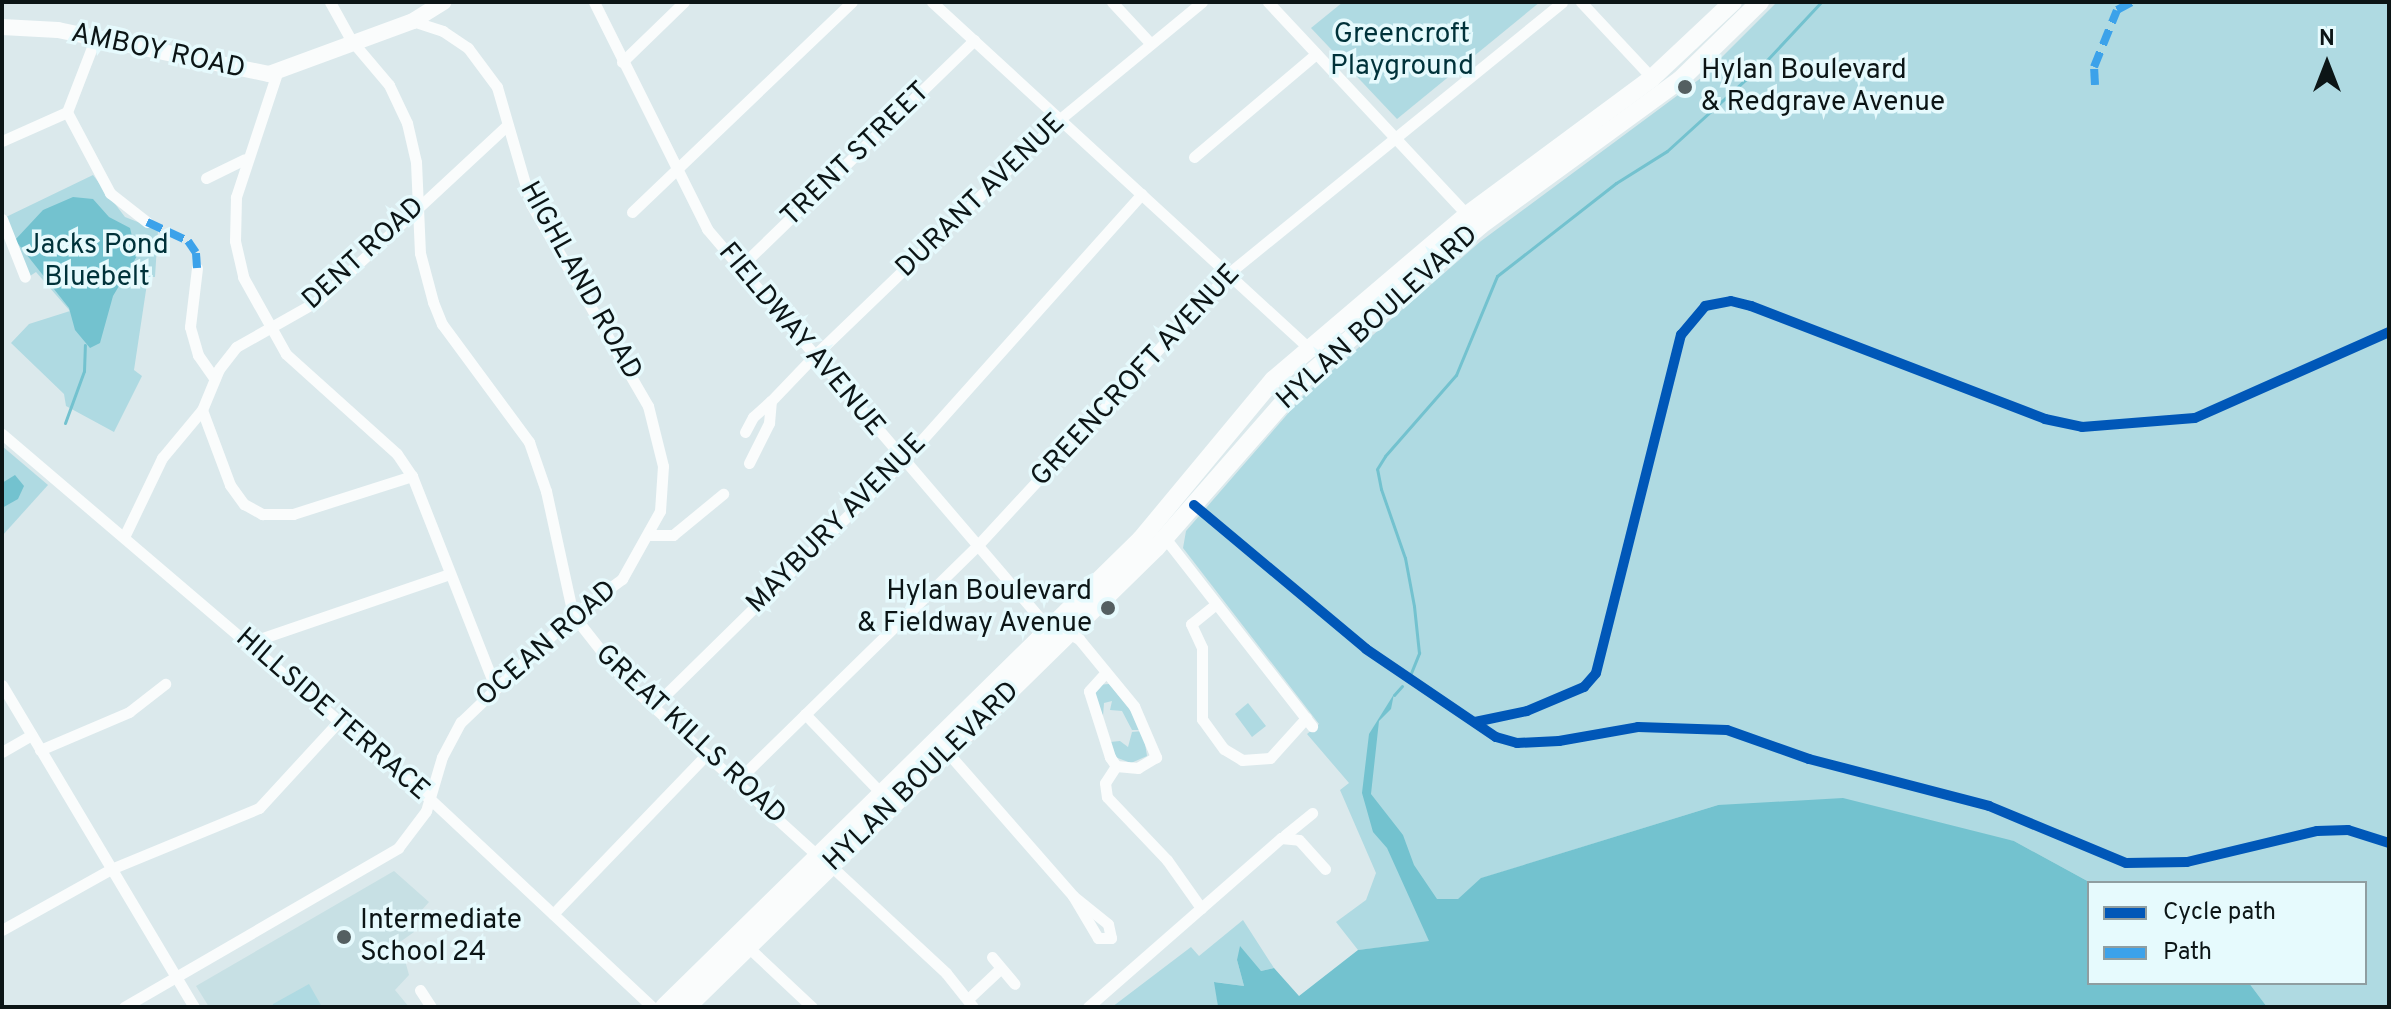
<!DOCTYPE html>
<html>
<head>
<meta charset="utf-8">
<style>
	body { margin:0 }
	#map { position:relative; width:2391px; height:1009px; overflow:hidden; background:#dbe9ec; font-family:Overpass,sans-serif }
	div>[style] { position:absolute }
	[style*='--x'] { left:calc(var(--x)*1px); top:calc(var(--y)*1px); width:calc(var(--w)*1px); rotate:calc(var(--a)*1deg) }
	.built>* { inset:0; background:#c7e0e4 }
	.green>* { inset:0; background:#afdae2 }
	.water>* { inset:0; background:#73c2cf }
	.stream>* { height:3px; margin:-1.5px; padding:0 1.5px; transform-origin:1.5px; border-radius:1.5px; background:#73c2cf }
	.minor>* { height:11px; margin:-5.5px; padding:0 5.5px; transform-origin:5.5px; border-radius:5.5px; background:#fafcfc }
	.secondary>* { height:16px; margin:-8px; padding:0 8px; transform-origin:8px; border-radius:8px; background:#fafcfc }
	.primary>* { height:18px; margin:-9px; padding:0 9px; transform-origin:9px; border-radius:9px; background:#fafcfc }
	.quiet>* { height:8px; margin-top:-4px; transform-origin:0; background:repeating-linear-gradient(90deg,#3ca2ea 0 16px,transparent 0 24px) }
	.cycleway>* { height:10px; margin:-5px; padding:0 5px; transform-origin:5px; border-radius:5px; background:#0057b8 }
	.dots>* { width:22px; height:22px; translate:-50% -50%; box-sizing:border-box; border:4px solid #e6fafd; border-radius:50% }
	span { translate:-50% -50%; white-space:nowrap; text-align:center; line-height:1.15; -webkit-text-stroke:7px #e6fafd; paint-order:stroke }
	.park-label { font-size:28px; color:#00323a }
	.street-label { font-size:28px; color:#0c1516 }
	.poi-label { font-size:28px; color:#0c1516 }
	.left { translate:0 -50%; text-align:left }
	.right { translate:-100% -50%; text-align:right }
	.frame { position:absolute; inset:0; border:4px solid #0c1516; pointer-events:none }
	.legend { position:absolute; left:2087px; top:881px; width:280px; height:104px; box-sizing:border-box; background:#e6fafd; border:2px solid #8f9ea1; margin:0; padding:10px 14px; list-style:none; font-size:24px; color:#0c1516 }
	.legend li { display:flex; align-items:center; gap:16px; height:40px }
	.legend b { width:40px; border:2px solid #8f9ea1 }
	.north { position:absolute; left:2287px; top:24px; width:80px; height:80px; -webkit-text-stroke:6px #e6fafd; paint-order:stroke; rotate:0deg; font-size:22px; font-weight:700; line-height:32px; text-align:center; color:#0c1516 }
	.north::after { content:''; display:block; margin:auto; width:28px; height:36px; background:#0c1516; clip-path:polygon(50% 0,100% 100%,50% 72%,0 100%) }
</style>
</head>
<body>
<div id="map">
	<div class="built">
		<i style="clip-path:polygon(394px 871px,429px 902px,413px 920px,414px 932px,400px 942px,409px 975px,395px 990px,409px 1007px,209px 1007px,196px 986px)"></i>
	</div>
	<div class="green">
		<i style="clip-path:polygon(1343px 2px,1540px 2px,1397px 119px,1311px 28px)"></i>
		<i style="clip-path:polygon(1777px 2px,2389px 2px,2389px 1007px,2267px 1007px,2249px 983px,2365px 983px,2365px 883px,2091px 883px,2014px 841px,1718px 805px,1482px 878px,1459px 899px,1438px 899px,1429px 942px,1358px 950px,1336px 922px,1366px 900px,1376px 873px,1340px 790px,1349px 783px,1307px 734px,1319px 724px,1183px 548px,1186px 531px,1304px 395px,1481px 241px,1701px 78px)"></i>
		<i style="clip-path:polygon(93px 175px,125px 217px,158px 230px,155px 277px,148px 277px,134px 370px,142px 376px,114px 432px,66px 406px,64px 394px,11px 343px,29px 324px,70px 311px,36px 272px,30px 276px,6px 217px)"></i>
		<i style="clip-path:polygon(2px 446px,48px 485px,2px 536px)"></i>
		<i style="clip-path:polygon(1109px 684px,1134px 715px,1142px 730px,1132px 730px,1122px 711px,1110px 710px,1112px 701px,1104px 703px,1103px 716px,1094px 695px,1097px 685px)"></i>
		<i style="clip-path:polygon(1248px 703px,1266px 726px,1252px 737px,1235px 714px)"></i>
		<i style="clip-path:polygon(1143px 731px,1147px 756px,1131px 763px,1115px 757px,1110px 742px,1120px 741px,1128px 747px,1132px 732px)"></i>
		<i style="clip-path:polygon(1243px 920px,1274px 968px,1261px 971px,1237px 960px,1244px 986px,1215px 982px,1218px 1007px,1112px 1007px,1191px 947px,1199px 956px)"></i>
		<i style="clip-path:polygon(309px 984px,322px 1007px,272px 1007px,273px 1004px)"></i>
	</div>
	<div class="water">
		<i style="clip-path:polygon(73px 197px,93px 199px,109px 217px,130px 228px,137px 256px,113px 296px,100px 343px,90px 348px,75px 330px,69px 308px,15px 240px,43px 210px)"></i>
		<i style="clip-path:polygon(15px 475px,24px 486px,18px 499px,2px 508px,2px 483px)"></i>
		<i style="clip-path:polygon(1394px 694px,1391px 709px,1379px 721px,1371px 794px,1403px 835px,1414px 865px,1437px 899px,1458px 899px,1481px 878px,1718px 805px,1843px 798px,2014px 841px,2091px 883px,2089px 983px,2249px 983px,2267px 1007px,1218px 1007px,1214px 982px,1244px 986px,1237px 960px,1240px 946px,1261px 971px,1274px 968px,1299px 996px,1358px 950px,1429px 941px,1387px 848px,1373px 832px,1362px 793px,1369px 734px)"></i>
	</div>
	<div class="stream">
		<i style="--x:65;--y:423;--w:55;--a:-69.9"></i>
		<i style="--x:84;--y:371;--w:26;--a:-88"></i>
		<i style="--x:1411;--y:673;--w:22;--a:-68"></i>
		<i style="--x:1419;--y:653;--w:47;--a:-96.1"></i>
		<i style="--x:1414;--y:606;--w:49;--a:-100.6"></i>
		<i style="--x:1405;--y:558;--w:73;--a:-109.2"></i>
		<i style="--x:1381;--y:489;--w:20;--a:-101"></i>
		<i style="--x:1377;--y:469;--w:15;--a:-58"></i>
		<i style="--x:1385;--y:456;--w:108;--a:-48.8"></i>
		<i style="--x:1456;--y:375;--w:107;--a:-67.5"></i>
		<i style="--x:1497;--y:276;--w:151;--a:-38"></i>
		<i style="--x:1616;--y:183;--w:60;--a:-32.1"></i>
		<i style="--x:1667;--y:151;--w:135;--a:-42.3"></i>
		<i style="--x:1767;--y:60;--w:79;--a:-47"></i>
		<i style="--x:1394;--y:695;--w:12;--a:-48"></i>
	</div>
	<div class="minor">
		<i style="--x:330;--y:2;--w:43;--a:61.1"></i>
		<i style="--x:351;--y:40;--w:59;--a:49.8"></i>
		<i style="--x:389;--y:85;--w:42;--a:64.7"></i>
		<i style="--x:407;--y:123;--w:40;--a:77"></i>
		<i style="--x:416;--y:162;--w:91;--a:87.5"></i>
		<i style="--x:420;--y:253;--w:51;--a:75.1"></i>
		<i style="--x:433;--y:302;--w:24;--a:68"></i>
		<i style="--x:442;--y:324;--w:147;--a:53.6"></i>
		<i style="--x:529;--y:442;--w:52;--a:70.9"></i>
		<i style="--x:546;--y:491;--w:127;--a:77.7"></i>
		<i style="--x:573;--y:615;--w:84;--a:51.8"></i>
		<i style="--x:625;--y:681;--w:261;--a:42.2"></i>
		<i style="--x:594;--y:2;--w:254;--a:63.5"></i>
		<i style="--x:707;--y:229;--w:511;--a:49.45"></i>
		<i style="--x:1039;--y:617;--w:46;--a:28.8"></i>
		<i style="--x:1079;--y:639;--w:87;--a:50.6"></i>
		<i style="--x:1134;--y:706;--w:56;--a:66.7"></i>
		<i style="--x:1156;--y:757;--w:21;--a:149"></i>
		<i style="--x:1138;--y:768;--w:22;--a:-175"></i>
		<i style="--x:1116;--y:766;--w:11;--a:-124"></i>
		<i style="--x:1110;--y:757;--w:69;--a:-107.7"></i>
		<i style="--x:1089;--y:691;--w:24;--a:-48"></i>
		<i style="--x:932;--y:2;--w:516;--a:42.57"></i>
		<i style="--x:1112;--y:2;--w:57;--a:47.1"></i>
		<i style="--x:1268;--y:2;--w:291;--a:46.9"></i>
		<i style="--x:1581;--y:2;--w:104;--a:46.9"></i>
		<i style="--x:622;--y:62;--w:86;--a:-44.1"></i>
		<i style="--x:277;--y:73;--w:131;--a:108.3"></i>
		<i style="--x:236;--y:197;--w:44;--a:91.3"></i>
		<i style="--x:235;--y:241;--w:37;--a:77"></i>
		<i style="--x:243;--y:277;--w:88;--a:60.8"></i>
		<i style="--x:286;--y:354;--w:149;--a:42"></i>
		<i style="--x:397;--y:454;--w:27;--a:56"></i>
		<i style="--x:412;--y:476;--w:227;--a:68.5"></i>
		<i style="--x:67;--y:112;--w:92;--a:62"></i>
		<i style="--x:110;--y:193;--w:47;--a:38.1"></i>
		<i style="--x:2;--y:141;--w:71;--a:-24"></i>
		<i style="--x:67;--y:112;--w:80;--a:-68.9"></i>
		<i style="--x:1194;--y:157;--w:160;--a:-40.2"></i>
		<i style="--x:206;--y:178;--w:43;--a:-26"></i>
		<i style="--x:632;--y:212;--w:304;--a:-43.7"></i>
		<i style="--x:2;--y:219;--w:62;--a:68.4"></i>
		<i style="--x:197;--y:268;--w:59;--a:96.8"></i>
		<i style="--x:190;--y:327;--w:29;--a:74"></i>
		<i style="--x:198;--y:355;--w:29;--a:55"></i>
		<i style="--x:738;--y:269;--w:329;--a:-44.1"></i>
		<i style="--x:202;--y:410;--w:80;--a:69.5"></i>
		<i style="--x:230;--y:485;--w:24;--a:54"></i>
		<i style="--x:244;--y:504;--w:21;--a:29"></i>
		<i style="--x:262;--y:514;--w:31;--a:0"></i>
		<i style="--x:293;--y:514;--w:125;--a:-17.7"></i>
		<i style="--x:745;--y:432;--w:17;--a:-62"></i>
		<i style="--x:753;--y:417;--w:24;--a:-42"></i>
		<i style="--x:2;--y:434;--w:563;--a:40.46"></i>
		<i style="--x:430;--y:799;--w:304;--a:43.1"></i>
		<i style="--x:749;--y:463;--w:45;--a:-63.4"></i>
		<i style="--x:769;--y:423;--w:22;--a:-85"></i>
		<i style="--x:771;--y:401;--w:62;--a:-46.3"></i>
		<i style="--x:814;--y:356;--w:342;--a:-43.9"></i>
		<i style="--x:1060;--y:119;--w:184;--a:-39.5"></i>
		<i style="--x:649;--y:535;--w:24;--a:0"></i>
		<i style="--x:673;--y:535;--w:65;--a:-39.4"></i>
		<i style="--x:124;--y:537;--w:88;--a:-64.3"></i>
		<i style="--x:162;--y:458;--w:62;--a:-50.2"></i>
		<i style="--x:202;--y:410;--w:44;--a:-67.5"></i>
		<i style="--x:219;--y:369;--w:28;--a:-52"></i>
		<i style="--x:236;--y:347;--w:95;--a:-29.5"></i>
		<i style="--x:319;--y:300;--w:255;--a:-42.9"></i>
		<i style="--x:1165;--y:538;--w:239;--a:52"></i>
		<i style="--x:1216;--y:604;--w:32;--a:141"></i>
		<i style="--x:1191;--y:624;--w:26;--a:65"></i>
		<i style="--x:1202;--y:648;--w:71;--a:90"></i>
		<i style="--x:1202;--y:719;--w:37;--a:54"></i>
		<i style="--x:1224;--y:749;--w:21;--a:31"></i>
		<i style="--x:1242;--y:760;--w:28;--a:-4"></i>
		<i style="--x:1270;--y:758;--w:54;--a:-48"></i>
		<i style="--x:248;--y:643;--w:213;--a:-18.9"></i>
		<i style="--x:2;--y:685;--w:375;--a:59.2"></i>
		<i style="--x:654;--y:706;--w:349;--a:-44.5"></i>
		<i style="--x:903;--y:461;--w:358;--a:-48.2"></i>
		<i style="--x:805;--y:714;--w:111;--a:46.1"></i>
		<i style="--x:40;--y:750;--w:97;--a:-23.1"></i>
		<i style="--x:129;--y:712;--w:46;--a:-37.9"></i>
		<i style="--x:2;--y:752;--w:34;--a:-30"></i>
		<i style="--x:948;--y:753;--w:190;--a:48.8"></i>
		<i style="--x:1073;--y:896;--w:49;--a:59.2"></i>
		<i style="--x:1098;--y:938;--w:13;--a:0"></i>
		<i style="--x:1111;--y:938;--w:14;--a:-102"></i>
		<i style="--x:1108;--y:924;--w:45;--a:-141.3"></i>
		<i style="--x:1116;--y:766;--w:20;--a:123"></i>
		<i style="--x:1105;--y:783;--w:14;--a:82"></i>
		<i style="--x:1107;--y:797;--w:87;--a:46.4"></i>
		<i style="--x:1167;--y:860;--w:59;--a:54.7"></i>
		<i style="--x:737;--y:781;--w:336;--a:-44.4"></i>
		<i style="--x:977;--y:546;--w:372;--a:-47.3"></i>
		<i style="--x:1229;--y:273;--w:429;--a:-39.1"></i>
		<i style="--x:1285;--y:835;--w:35;--a:-39"></i>
		<i style="--x:831;--y:866;--w:157;--a:42.9"></i>
		<i style="--x:946;--y:973;--w:43;--a:51.5"></i>
		<i style="--x:553;--y:914;--w:222;--a:-46.1"></i>
		<i style="--x:2;--y:930;--w:125;--a:-29.2"></i>
		<i style="--x:111;--y:869;--w:160;--a:-22.4"></i>
		<i style="--x:259;--y:808;--w:118;--a:-47.4"></i>
		<i style="--x:748;--y:947;--w:88;--a:43.2"></i>
		<i style="--x:992;--y:957;--w:35;--a:50"></i>
		<i style="--x:420;--y:990;--w:20;--a:57"></i>
		<i style="--x:968;--y:999;--w:44;--a:-43.2"></i>
		<i style="--x:124;--y:1007;--w:317;--a:-30.1"></i>
		<i style="--x:398;--y:848;--w:46;--a:-52.9"></i>
		<i style="--x:426;--y:811;--w:56;--a:-73.5"></i>
		<i style="--x:442;--y:757;--w:40;--a:-62"></i>
		<i style="--x:461;--y:722;--w:155;--a:-43.7"></i>
		<i style="--x:573;--y:615;--w:61;--a:-36.3"></i>
		<i style="--x:622;--y:579;--w:78;--a:-60.8"></i>
		<i style="--x:660;--y:511;--w:45;--a:-86.2"></i>
		<i style="--x:663;--y:466;--w:62;--a:-104"></i>
		<i style="--x:648;--y:406;--w:233;--a:-120.1"></i>
		<i style="--x:531;--y:204;--w:122;--a:-106.2"></i>
		<i style="--x:497;--y:87;--w:49;--a:-126.6"></i>
		<i style="--x:468;--y:48;--w:30;--a:-146"></i>
		<i style="--x:443;--y:31;--w:32;--a:-162"></i>
		<i style="--x:1088;--y:1007;--w:257;--a:-41.2"></i>
		<i style="--x:1281;--y:838;--w:18;--a:6"></i>
		<i style="--x:1299;--y:840;--w:39;--a:48"></i>
	</div>
	<div class="secondary">
		<i style="--x:2;--y:27;--w:56;--a:3.1"></i>
		<i style="--x:58;--y:30;--w:216;--a:11.8"></i>
		<i style="--x:269;--y:74;--w:153;--a:-20.2"></i>
		<i style="--x:413;--y:21;--w:36;--a:-32"></i>
	</div>
	<div class="primary">
		<i style="--x:664;--y:1007;--w:668;--a:-44.45"></i>
		<i style="--x:1141;--y:539;--w:207;--a:-50.3"></i>
		<i style="--x:1273;--y:380;--w:255;--a:-40.4"></i>
		<i style="--x:1467;--y:215;--w:230;--a:-36.5"></i>
		<i style="--x:1652;--y:78;--w:111;--a:-43.2"></i>
		<i style="--x:687;--y:1007;--w:656;--a:-44.38"></i>
		<i style="--x:1156;--y:548;--w:226;--a:-48.8"></i>
		<i style="--x:1305;--y:378;--w:233;--a:-41"></i>
		<i style="--x:1481;--y:225;--w:246;--a:-36.1"></i>
		<i style="--x:1680;--y:80;--w:112;--a:-44.3"></i>
	</div>
	<div class="quiet">
		<i style="--x:2095;--y:85;--w:18;--a:-93"></i>
		<i style="--x:2094;--y:67;--w:61;--a:-68"></i>
		<i style="--x:2117;--y:10;--w:17;--a:-28"></i>
		<i style="--x:147;--y:222;--w:45;--a:24.9"></i>
		<i style="--x:188;--y:241;--w:14;--a:56"></i>
		<i style="--x:196;--y:253;--w:15;--a:86"></i>
	</div>
	<div class="cycleway">
		<i style="--x:1194;--y:505;--w:224;--a:39.9"></i>
		<i style="--x:1366;--y:649;--w:157;--a:34.1"></i>
		<i style="--x:1496;--y:737;--w:22;--a:16"></i>
		<i style="--x:1517;--y:743;--w:42;--a:-2.7"></i>
		<i style="--x:1559;--y:741;--w:80;--a:-10"></i>
		<i style="--x:1638;--y:727;--w:89;--a:1.9"></i>
		<i style="--x:1727;--y:730;--w:87;--a:19.5"></i>
		<i style="--x:1809;--y:759;--w:186;--a:14.6"></i>
		<i style="--x:1989;--y:806;--w:148;--a:22.6"></i>
		<i style="--x:2126;--y:863;--w:61;--a:-0.9"></i>
		<i style="--x:2187;--y:862;--w:134;--a:-13.4"></i>
		<i style="--x:2317;--y:831;--w:31;--a:-2"></i>
		<i style="--x:2348;--y:830;--w:43;--a:17.6"></i>
		<i style="--x:1475;--y:722;--w:53;--a:-11.9"></i>
		<i style="--x:1527;--y:711;--w:62;--a:-22.8"></i>
		<i style="--x:1584;--y:687;--w:18;--a:-49"></i>
		<i style="--x:1596;--y:673;--w:349;--a:-75.9"></i>
		<i style="--x:1681;--y:335;--w:38;--a:-50"></i>
		<i style="--x:1705;--y:306;--w:26;--a:-11"></i>
		<i style="--x:1731;--y:301;--w:21;--a:14"></i>
		<i style="--x:1751;--y:306;--w:315;--a:21"></i>
		<i style="--x:2045;--y:419;--w:38;--a:12"></i>
		<i style="--x:2082;--y:427;--w:113;--a:-4.6"></i>
		<i style="--x:2195;--y:418;--w:212;--a:-23.9"></i>
	</div>
	<div class="dots">
		<i style="left:1685px;top:87px;background:#545f61"></i>
		<i style="left:1108px;top:608px;background:#545f61"></i>
		<i style="left:344px;top:937px;background:#545f61"></i>
	</div>
	<div class="park-label">
		<span style="left:1402px;top:51px">Greencroft<br>Playground</span>
		<span style="left:97px;top:262px">Jacks Pond<br>Bluebelt</span>
	</div>
	<div class="street-label">
		<span style="left:158px;top:52px;rotate:12deg">AMBOY ROAD</span>
		<span style="left:856px;top:155px;rotate:-44deg">TRENT STREET</span>
		<span style="left:981px;top:196px;rotate:-44deg">DURANT AVENUE</span>
		<span style="left:364px;top:254px;rotate:-42deg">DENT ROAD</span>
		<span style="left:580px;top:281px;rotate:61deg">HIGHLAND ROAD</span>
		<span style="left:1378px;top:318px;rotate:-42deg">HYLAN BOULEVARD</span>
		<span style="left:801px;top:340px;rotate:50deg">FIELDWAY AVENUE</span>
		<span style="left:1136px;top:376px;rotate:-47deg">GREENCROFT AVENUE</span>
		<span style="left:837px;top:524px;rotate:-45deg">MAYBURY AVENUE</span>
		<span style="left:547px;top:644px;rotate:-41deg">OCEAN ROAD</span>
		<span style="left:332px;top:715px;rotate:41deg">HILLSIDE TERRACE</span>
		<span style="left:690px;top:735px;rotate:43deg">GREAT KILLS ROAD</span>
		<span style="left:922px;top:777px;rotate:-44deg">HYLAN BOULEVARD</span>
	</div>
	<div class="poi-label">
		<span class="left" style="left:1701px;top:87px">Hylan Boulevard<br>&amp; Redgrave Avenue</span>
		<span class="right" style="left:1092px;top:608px">Hylan Boulevard<br>&amp; Fieldway Avenue</span>
		<span class="left" style="left:360px;top:937px">Intermediate<br>School 24</span>
	</div>
	<div class="frame"></div>
	<ul class="legend">
	<li><b style="height:10px;background:#0057b8"></b>Cycle path</li>
	<li><b style="height:10px;background:#3ca2ea"></b>Path</li>
	</ul>
	<div class="north">N</div>
</div>
</body>
</html>
